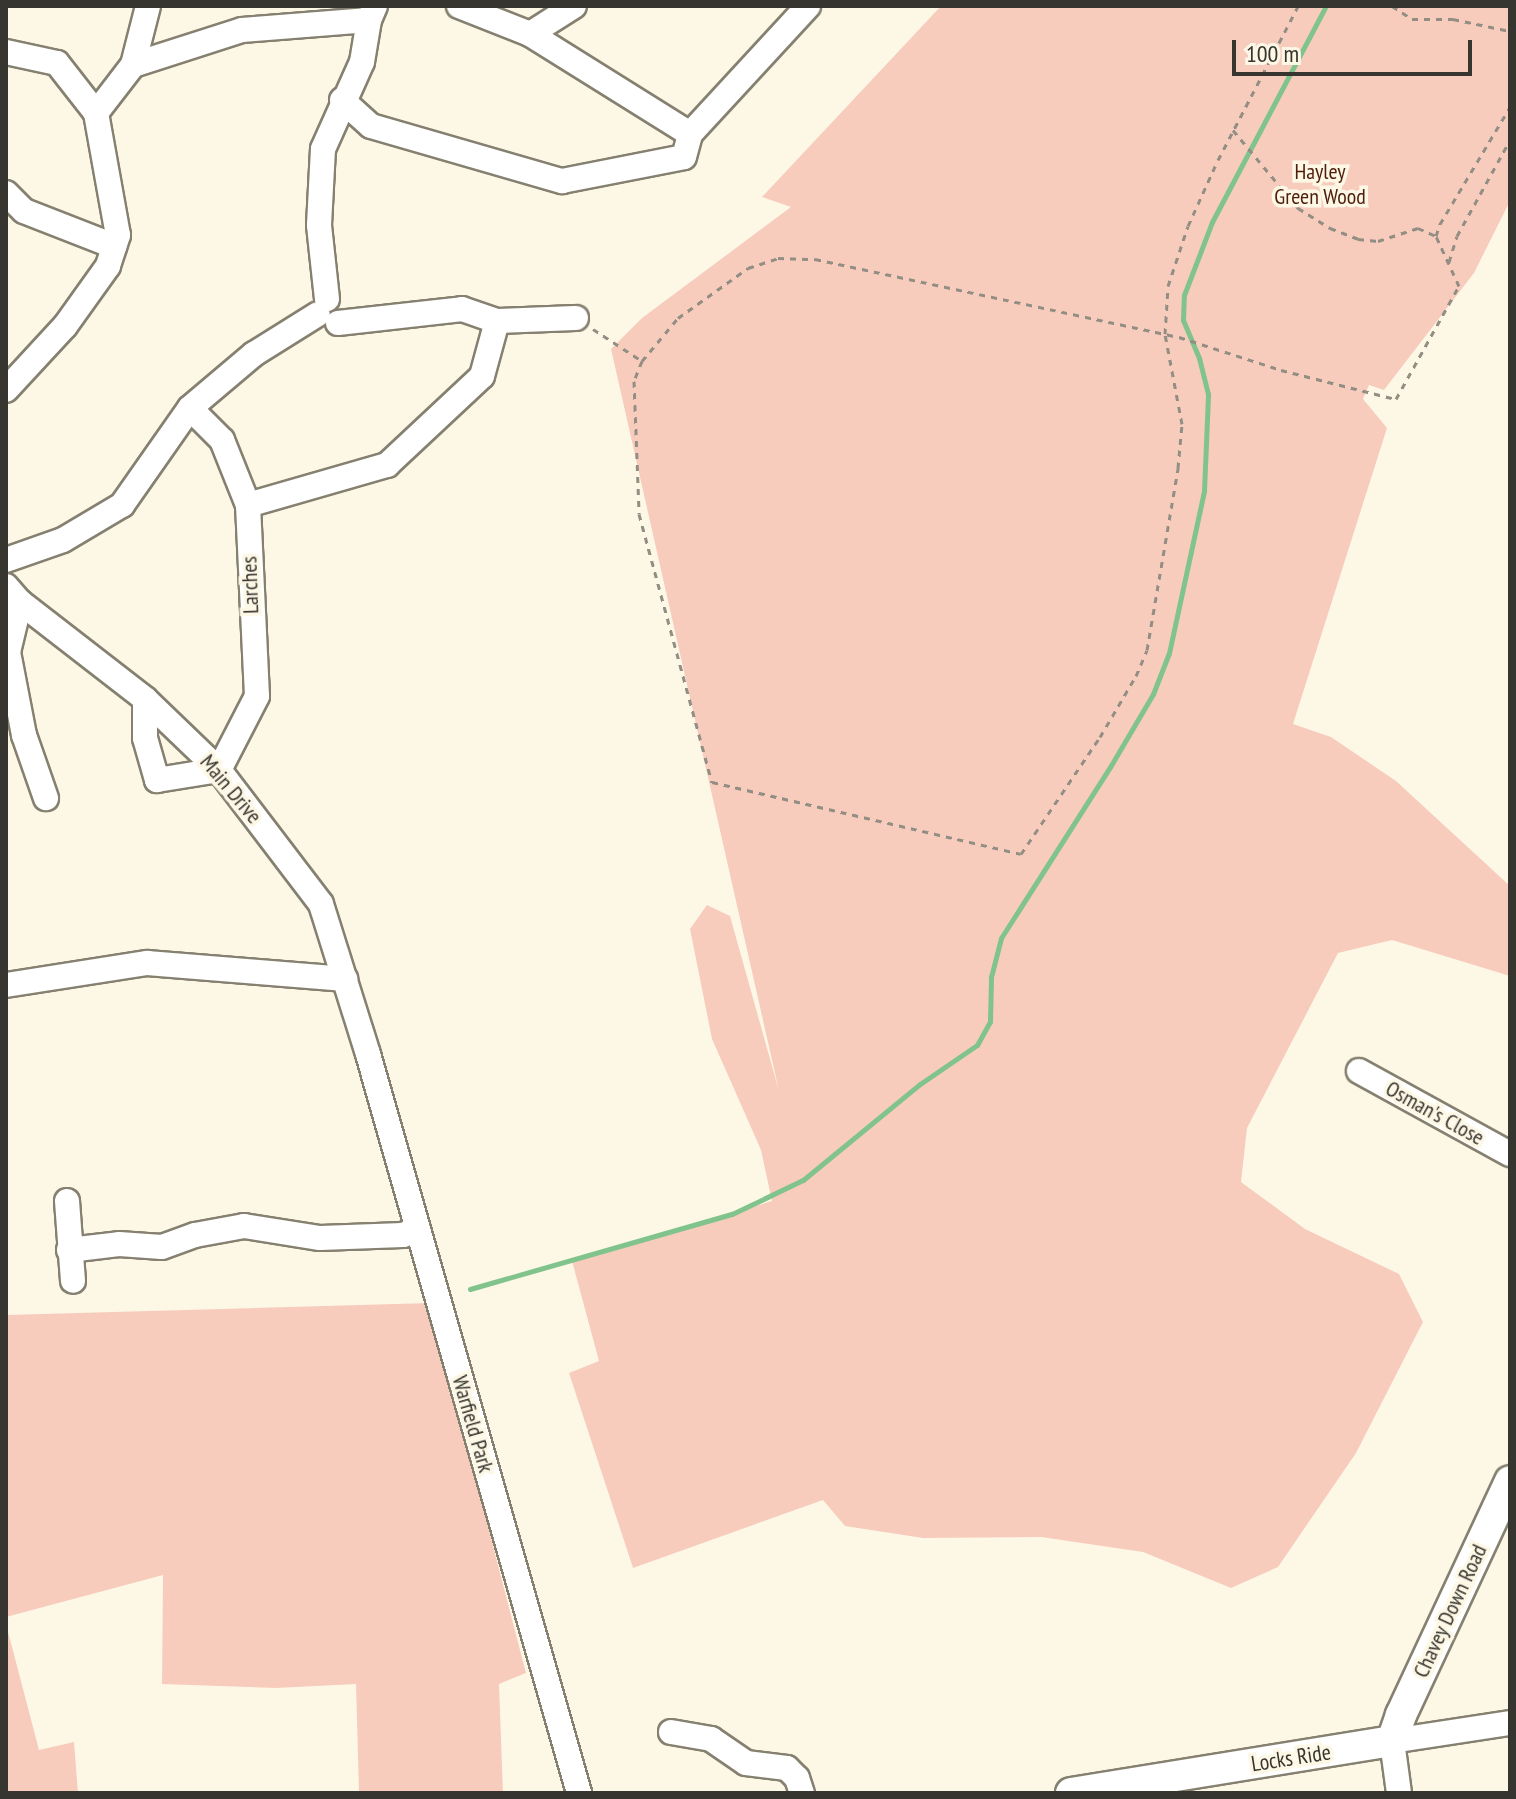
<!DOCTYPE html>
<style>
body{margin:0}
#map{position:relative;width:1516px;height:1799px;overflow:hidden;background:#fdf8e6;font-family:"PT Sans Narrow",sans-serif}
div>[style]{position:absolute}
.green>*{inset:0;background:#f8ccbd}
.stream>*{height:5px;margin:-2.5px;padding:0 2.5px;transform-origin:2.5px;border-radius:2.5px;background:#81c38c}
.path>*{height:3px;margin-top:-1.5px;transform-origin:0;background:repeating-linear-gradient(90deg,#928e83 0 6px,transparent 0 12px)}
.roads{filter:drop-shadow(2px 0 #858070) drop-shadow(-2px 0 #858070) drop-shadow(0 2px #858070) drop-shadow(0 -2px #858070)}
.minor>*{height:24px;margin:-12px;padding:0 12px;transform-origin:12px;border-radius:12px;background:#fff}
.major>*{height:30px;margin:-15px;padding:0 15px;transform-origin:15px;border-radius:15px;background:#fff}
span{translate:-50% -50%;white-space:nowrap;text-align:center;line-height:1.15;-webkit-text-stroke:7px #fdf8e6;paint-order:stroke}
.park-label{font-size:22px;color:#4f1d0b}
.street-label{font-size:22px;color:#37352f}
.frame{position:absolute;inset:0;border:8px solid #37352f;pointer-events:none}
.scale{position:absolute;left:1232px;top:40px;width:240px;height:36px;box-sizing:border-box;border:4px solid #37352f;border-top:0;padding-left:10px;font-size:24px;line-height:28px;white-space:nowrap;color:#37352f;-webkit-text-stroke:6px #fdf8e6;paint-order:stroke}
</style>
<div id="map">
<div class="green">
<i style="clip-path:polygon(941px 6px,1510px 6px,1510px 201px,1474px 273px,1384px 390px,1369px 385px,1363px 399px,1387px 428px,1293px 724px,1331px 737px,1396px 781px,1510px 886px,1510px 976px,1392px 940px,1338px 953px,1247px 1128px,1241px 1182px,1305px 1229px,1399px 1274px,1423px 1322px,1356px 1453px,1278px 1567px,1231px 1588px,1143px 1552px,1041px 1537px,923px 1538px,845px 1526px,823px 1500px,633px 1568px,569px 1373px,599px 1361px,572px 1261px,772px 1201px,761px 1150px,712px 1039px,690px 929px,707px 905px,730px 916px,779px 1091px,611px 349px,642px 318px,791px 207px,762px 197px)"></i>
<i style="clip-path:polygon(430px 1303px,526px 1673px,499px 1684px,503px 1793px,359px 1793px,356px 1684px,276px 1688px,162px 1684px,163px 1575px,6px 1617px,6px 1315px)"></i>
<i style="clip-path:polygon(6px 1624px,39px 1750px,74px 1742px,78px 1793px,6px 1793px)"></i>
</div>
<div class="stream">
<i style="left:470px;top:1289px;width:273px;rotate:-16deg"></i>
<i style="left:732px;top:1214px;width:79px;rotate:-25.6deg"></i>
<i style="left:803px;top:1180px;width:151px;rotate:-39.4deg"></i>
<i style="left:920px;top:1084px;width:69px;rotate:-34.4deg"></i>
<i style="left:977px;top:1045px;width:26px;rotate:-61deg"></i>
<i style="left:990px;top:1022px;width:45px;rotate:-88.7deg"></i>
<i style="left:991px;top:977px;width:40px;rotate:-75.6deg"></i>
<i style="left:1001px;top:938px;width:203px;rotate:-57.5deg"></i>
<i style="left:1110px;top:767px;width:85px;rotate:-59.5deg"></i>
<i style="left:1153px;top:694px;width:44px;rotate:-68.7deg"></i>
<i style="left:1169px;top:653px;width:166px;rotate:-77.8deg"></i>
<i style="left:1204px;top:491px;width:97px;rotate:-87.6deg"></i>
<i style="left:1208px;top:394px;width:37px;rotate:-104deg"></i>
<i style="left:1199px;top:358px;width:41px;rotate:-112.8deg"></i>
<i style="left:1183px;top:320px;width:25px;rotate:-88deg"></i>
<i style="left:1184px;top:295px;width:78px;rotate:-69deg"></i>
<i style="left:1212px;top:222px;width:244px;rotate:-62.2deg"></i>
</div>
<div class="path">
<i style="left:1392px;top:6px;width:24px;rotate:33deg"></i>
<i style="left:1412px;top:19px;width:41px"></i>
<i style="left:1453px;top:19px;width:58px;rotate:11.9deg"></i>
<i style="left:1233px;top:130px;width:102px;rotate:50.2deg"></i>
<i style="left:1298px;top:208px;width:38px;rotate:32deg"></i>
<i style="left:1330px;top:228px;width:30px;rotate:21deg"></i>
<i style="left:1358px;top:239px;width:20px;rotate:6deg"></i>
<i style="left:1378px;top:241px;width:42px;rotate:-18deg"></i>
<i style="left:1418px;top:228px;width:20px;rotate:24deg"></i>
<i style="left:1449px;top:262px;width:27px;rotate:-73deg"></i>
<i style="left:1457px;top:236px;width:110px;rotate:-61.1deg"></i>
<i style="left:593px;top:329px;width:59px;rotate:33.1deg"></i>
<i style="left:642px;top:361px;width:56px;rotate:-50.1deg"></i>
<i style="left:678px;top:318px;width:86px;rotate:-35.5deg"></i>
<i style="left:748px;top:268px;width:32px;rotate:-18deg"></i>
<i style="left:778px;top:258px;width:37px;rotate:2deg"></i>
<i style="left:815px;top:259px;width:372px;rotate:12.1deg"></i>
<i style="left:1179px;top:337px;width:107px;rotate:17.9deg"></i>
<i style="left:1281px;top:370px;width:119px;rotate:14.2deg"></i>
<i style="left:1396px;top:399px;width:129px;rotate:-60.9deg"></i>
<i style="left:1459px;top:286px;width:55px;rotate:-114.7deg"></i>
<i style="left:1436px;top:236px;width:13px;rotate:-72deg"></i>
<i style="left:1440px;top:224px;width:136px;rotate:-59.1deg"></i>
<i style="left:642px;top:361px;width:22px;rotate:112deg"></i>
<i style="left:634px;top:381px;width:133px;rotate:87.8deg"></i>
<i style="left:639px;top:514px;width:278px;rotate:74.8deg"></i>
<i style="left:712px;top:782px;width:317px;rotate:13.1deg"></i>
<i style="left:1021px;top:854px;width:141px;rotate:-56deg"></i>
<i style="left:1100px;top:737px;width:71px;rotate:-59.5deg"></i>
<i style="left:1136px;top:676px;width:28px;rotate:-67deg"></i>
<i style="left:1147px;top:650px;width:185px;rotate:-80.3deg"></i>
<i style="left:1178px;top:468px;width:44px;rotate:-84.8deg"></i>
<i style="left:1182px;top:424px;width:92px;rotate:-100.7deg"></i>
<i style="left:1165px;top:334px;width:48px;rotate:-86.4deg"></i>
<i style="left:1168px;top:286px;width:63px;rotate:-71.6deg"></i>
<i style="left:1188px;top:226px;width:72px;rotate:-65.6deg"></i>
<i style="left:1218px;top:160px;width:174px;rotate:-62.5deg"></i>
</div>
<div class="roads">
<div class="minor">
<i style="left:459px;top:6px;width:76px;rotate:21.5deg"></i>
<i style="left:530px;top:34px;width:189px;rotate:32deg"></i>
<i style="left:530px;top:34px;width:52px;rotate:-32.5deg"></i>
<i style="left:6px;top:52px;width:52px;rotate:12.2deg"></i>
<i style="left:57px;top:63px;width:63px;rotate:52deg"></i>
<i style="left:96px;top:113px;width:124px;rotate:79.8deg"></i>
<i style="left:118px;top:235px;width:33px;rotate:108deg"></i>
<i style="left:108px;top:266px;width:74px;rotate:125.6deg"></i>
<i style="left:65px;top:326px;width:87px;rotate:132.7deg"></i>
<i style="left:133px;top:65px;width:61px;rotate:-75.7deg"></i>
<i style="left:342px;top:100px;width:39px;rotate:42deg"></i>
<i style="left:371px;top:126px;width:199px;rotate:16.1deg"></i>
<i style="left:562px;top:181px;width:124px;rotate:-11.1deg"></i>
<i style="left:684px;top:157px;width:24px;rotate:-75deg"></i>
<i style="left:690px;top:134px;width:174px;rotate:-47.3deg"></i>
<i style="left:96px;top:113px;width:61px;rotate:-52.4deg"></i>
<i style="left:133px;top:65px;width:114px;rotate:-17.8deg"></i>
<i style="left:242px;top:30px;width:127px;rotate:-4.5deg"></i>
<i style="left:6px;top:193px;width:25px;rotate:45deg"></i>
<i style="left:24px;top:211px;width:97px;rotate:21.3deg"></i>
<i style="left:327px;top:299px;width:74px;rotate:-96.2deg"></i>
<i style="left:319px;top:225px;width:76px;rotate:-87deg"></i>
<i style="left:323px;top:149px;width:95px;rotate:-65.9deg"></i>
<i style="left:362px;top:62px;width:43px;rotate:-80.5deg"></i>
<i style="left:369px;top:20px;width:15px;rotate:-67deg"></i>
<i style="left:338px;top:323px;width:125px;rotate:-6.4deg"></i>
<i style="left:462px;top:309px;width:37px;rotate:19deg"></i>
<i style="left:248px;top:505px;width:145px;rotate:-16.1deg"></i>
<i style="left:387px;top:465px;width:130px;rotate:-43.1deg"></i>
<i style="left:482px;top:376px;width:57px;rotate:-74.7deg"></i>
<i style="left:497px;top:321px;width:79px;rotate:-2.2deg"></i>
<i style="left:6px;top:560px;width:60px;rotate:-19.3deg"></i>
<i style="left:63px;top:540px;width:69px;rotate:-30.7deg"></i>
<i style="left:122px;top:505px;width:118px;rotate:-55deg"></i>
<i style="left:190px;top:408px;width:84px;rotate:-40.2deg"></i>
<i style="left:254px;top:354px;width:75px;rotate:-32deg"></i>
<i style="left:6px;top:586px;width:21px;rotate:49deg"></i>
<i style="left:20px;top:602px;width:158px;rotate:37.8deg"></i>
<i style="left:145px;top:699px;width:103px;rotate:43.8deg"></i>
<i style="left:219px;top:770px;width:168px;rotate:52.7deg"></i>
<i style="left:321px;top:904px;width:157px;rotate:72.6deg"></i>
<i style="left:368px;top:1054px;width:769px;rotate:74.06deg"></i>
<i style="left:20px;top:602px;width:51px;rotate:103.5deg"></i>
<i style="left:8px;top:652px;width:85px;rotate:79.1deg"></i>
<i style="left:24px;top:735px;width:67px;rotate:70.8deg"></i>
<i style="left:145px;top:699px;width:39px;rotate:90deg"></i>
<i style="left:145px;top:738px;width:44px;rotate:74.1deg"></i>
<i style="left:157px;top:780px;width:63px;rotate:-9.2deg"></i>
<i style="left:219px;top:770px;width:83px;rotate:-62.8deg"></i>
<i style="left:257px;top:696px;width:191px;rotate:-92.7deg"></i>
<i style="left:248px;top:505px;width:70px;rotate:-111.8deg"></i>
<i style="left:222px;top:440px;width:45px;rotate:-135deg"></i>
<i style="left:6px;top:985px;width:143px;rotate:-8.9deg"></i>
<i style="left:147px;top:963px;width:199px;rotate:4.6deg"></i>
<i style="left:1359px;top:1071px;width:172px;rotate:28.8deg"></i>
<i style="left:67px;top:1201px;width:80px;rotate:85.7deg"></i>
<i style="left:69px;top:1250px;width:50px;rotate:-6.8deg"></i>
<i style="left:119px;top:1244px;width:43px;rotate:4deg"></i>
<i style="left:162px;top:1247px;width:35px;rotate:-20deg"></i>
<i style="left:195px;top:1235px;width:50px;rotate:-10.4deg"></i>
<i style="left:244px;top:1226px;width:77px;rotate:9deg"></i>
<i style="left:320px;top:1238px;width:83px;rotate:-2.1deg"></i>
<i style="left:403px;top:1235px;width:16px;rotate:-22deg"></i>
<i style="left:671px;top:1732px;width:41px;rotate:9.9deg"></i>
<i style="left:711px;top:1739px;width:42px;rotate:34.4deg"></i>
<i style="left:746px;top:1763px;width:41px;rotate:7deg"></i>
<i style="left:787px;top:1768px;width:14px;rotate:45deg"></i>
<i style="left:797px;top:1778px;width:16px;rotate:72deg"></i>
<i style="left:1399px;top:1793px;width:52px;rotate:-97.7deg"></i>
<i style="left:1392px;top:1741px;width:119px;rotate:-8.7deg"></i>
</div>
<div class="major">
<i style="left:1071px;top:1793px;width:325px;rotate:-9.2deg"></i>
<i style="left:1392px;top:1741px;width:28px;rotate:-71deg"></i>
<i style="left:1401px;top:1715px;width:258px;rotate:-65deg"></i>
</div>
</div>
<div class="park-label">
<span style="left:1320px;top:184px">Hayley<br>Green Wood</span>
</div>
<div class="street-label">
<span style="left:250px;top:585px;rotate:-92deg">Larches</span>
<span style="left:231px;top:789px;rotate:50deg">Main Drive</span>
<span style="left:1435px;top:1113px;rotate:29deg">Osman's Close</span>
<span style="left:473px;top:1424px;rotate:74deg">Warfield Park</span>
<span style="left:1450px;top:1611px;rotate:-65deg">Chavey Down Road</span>
<span style="left:1291px;top:1758px;rotate:-9deg">Locks Ride</span>
</div>
<div class="frame"></div>
<div class="scale">100 m</div>
</div>
